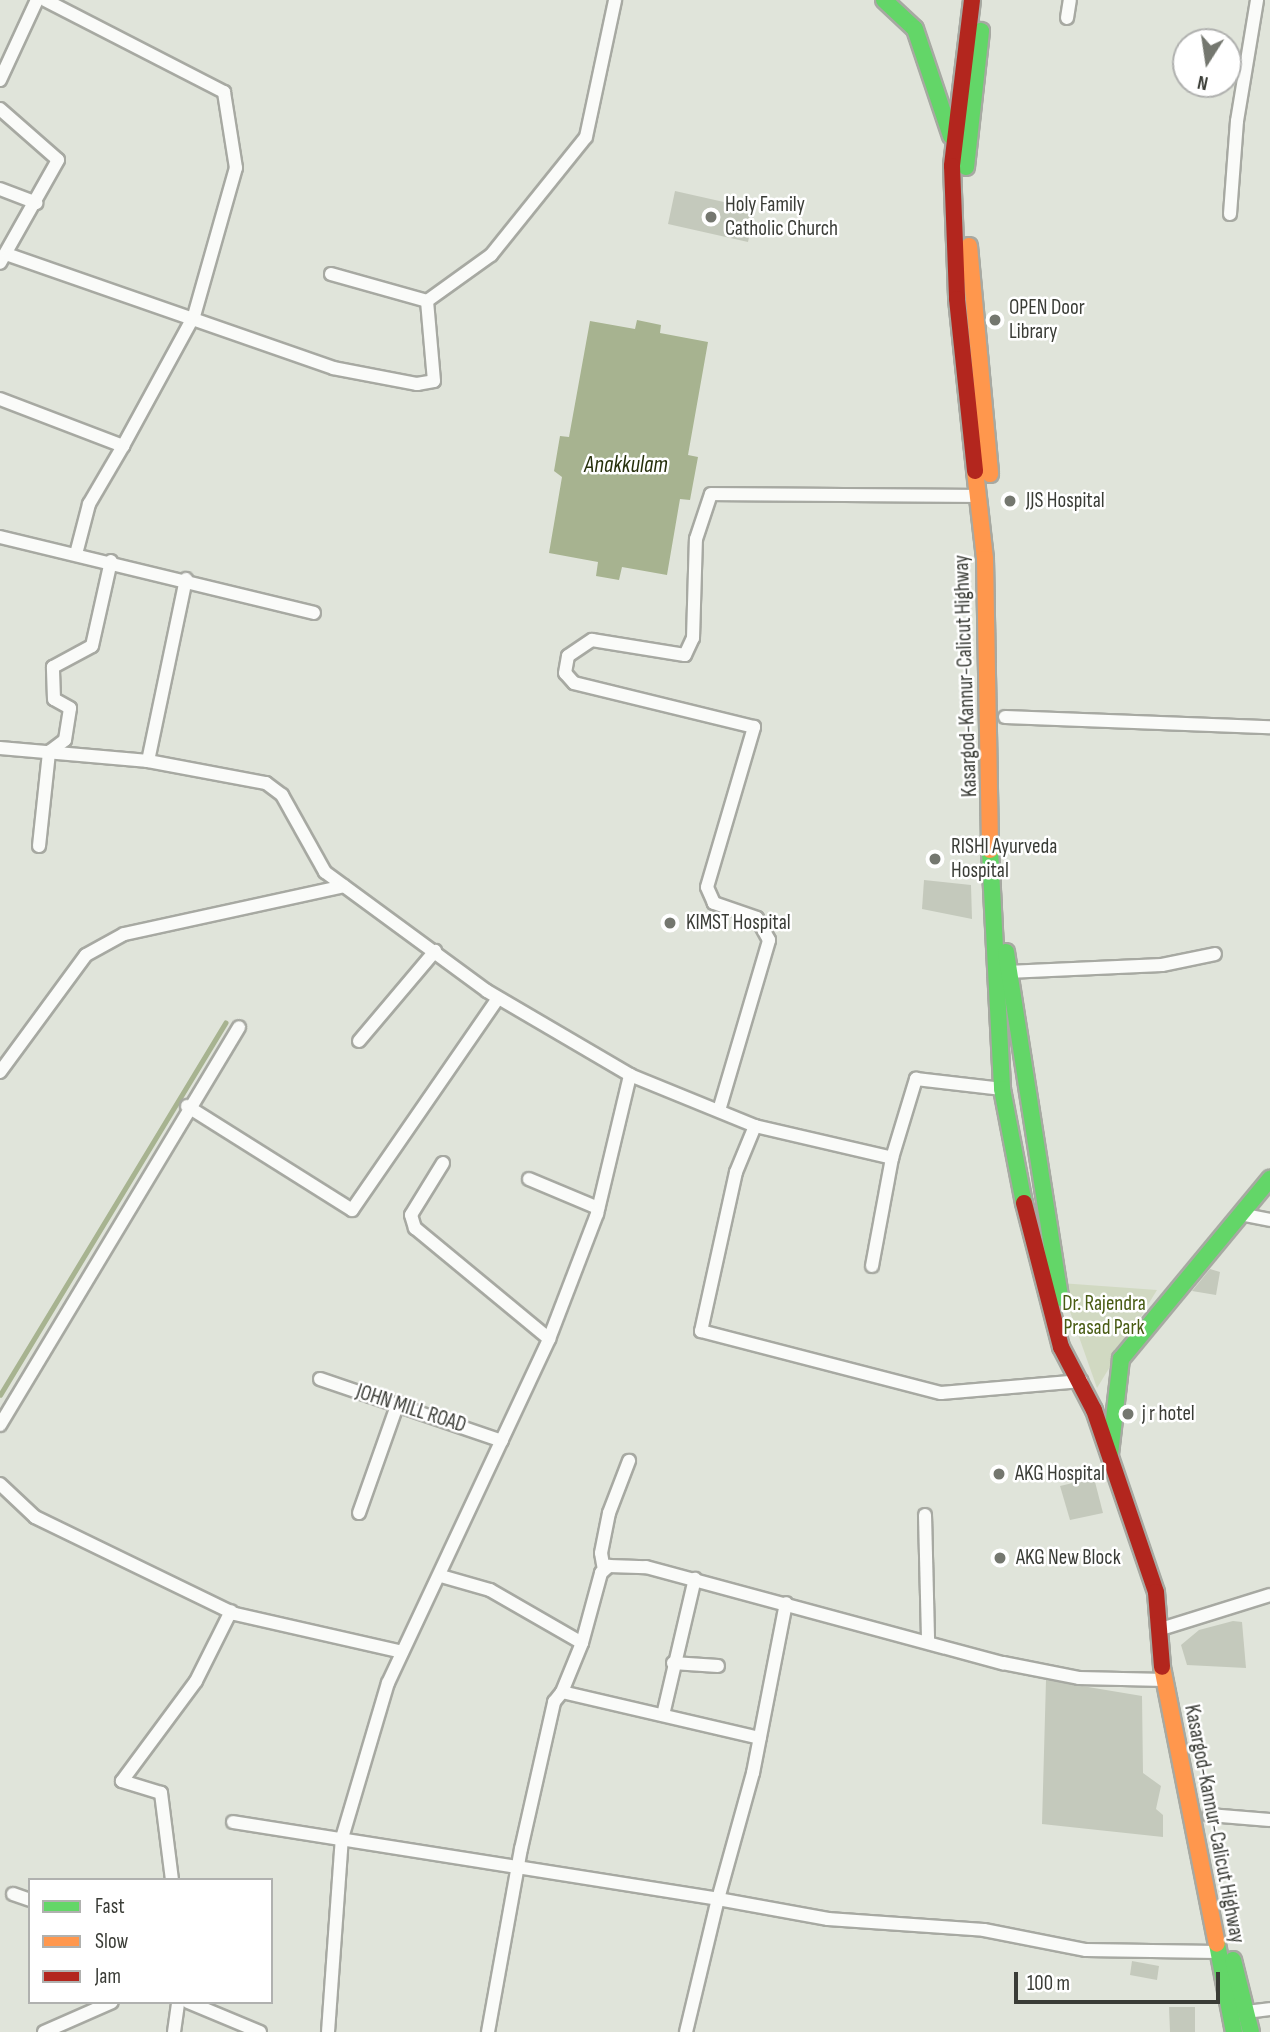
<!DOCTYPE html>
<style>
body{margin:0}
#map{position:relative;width:1270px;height:2032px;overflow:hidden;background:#e0e4da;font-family:"Sofia Sans Condensed",sans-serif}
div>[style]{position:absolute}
.green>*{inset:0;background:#d1d9c2}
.water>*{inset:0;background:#a7b390}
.stream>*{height:4.5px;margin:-2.25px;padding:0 2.25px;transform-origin:2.25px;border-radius:2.25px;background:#a7b390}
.building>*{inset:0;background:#c4c9bc}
.roads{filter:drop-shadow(2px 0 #a7a9a2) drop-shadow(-2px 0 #a7a9a2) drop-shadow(0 2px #a7a9a2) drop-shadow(0 -2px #a7a9a2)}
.street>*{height:12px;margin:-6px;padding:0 6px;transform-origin:6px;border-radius:6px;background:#fafbf9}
.fast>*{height:16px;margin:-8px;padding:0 8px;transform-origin:8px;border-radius:8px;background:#63d668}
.slow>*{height:16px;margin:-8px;padding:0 8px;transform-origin:8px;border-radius:8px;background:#ff974d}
.jam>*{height:16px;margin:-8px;padding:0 8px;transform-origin:8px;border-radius:8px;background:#b3261e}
.dots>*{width:19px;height:19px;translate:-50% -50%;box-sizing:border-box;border:4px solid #fff;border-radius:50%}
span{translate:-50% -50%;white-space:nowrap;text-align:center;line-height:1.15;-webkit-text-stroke:5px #fff;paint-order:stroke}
.poi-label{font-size:21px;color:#3a3c36}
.left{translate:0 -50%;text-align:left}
.street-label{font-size:21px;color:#3a3c36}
.park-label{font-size:21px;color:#495c14}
.water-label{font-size:23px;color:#26300b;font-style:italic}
.legend{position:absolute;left:28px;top:1878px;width:245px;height:126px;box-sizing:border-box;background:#fff;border:2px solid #b0b1af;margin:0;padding:9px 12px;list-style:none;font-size:21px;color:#3a3c36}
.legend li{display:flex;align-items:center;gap:14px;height:35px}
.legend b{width:35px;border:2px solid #b0b1af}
.north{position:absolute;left:1172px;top:28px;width:70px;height:70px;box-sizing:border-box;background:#fff;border:2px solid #b0b1af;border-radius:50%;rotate:192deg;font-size:19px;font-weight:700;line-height:28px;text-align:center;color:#3a3c36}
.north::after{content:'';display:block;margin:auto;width:24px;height:32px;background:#74776f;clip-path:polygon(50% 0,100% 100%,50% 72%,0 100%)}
.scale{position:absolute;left:1014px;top:1972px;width:206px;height:32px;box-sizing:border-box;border:4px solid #3a3c36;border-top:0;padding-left:9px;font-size:21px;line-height:24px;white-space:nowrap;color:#3a3c36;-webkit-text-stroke:5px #fff;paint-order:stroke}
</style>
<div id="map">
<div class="green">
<i style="clip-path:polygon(1060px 1283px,1157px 1290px,1097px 1388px)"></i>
</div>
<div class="water">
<i style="clip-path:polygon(637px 320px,661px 325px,660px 333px,708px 342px,688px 455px,698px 457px,690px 500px,680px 499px,667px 575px,622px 567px,619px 580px,596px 576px,598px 562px,549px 553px,562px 477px,554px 471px,560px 436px,569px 437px,590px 321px,635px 329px)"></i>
</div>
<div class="stream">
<i style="left:0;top:1395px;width:435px;rotate:-58.8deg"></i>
</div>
<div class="building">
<i style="clip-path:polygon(675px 191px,755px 209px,748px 242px,668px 224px)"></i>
<i style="clip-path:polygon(924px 880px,971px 885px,972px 919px,922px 909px)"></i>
<i style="clip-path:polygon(1210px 1269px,1220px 1272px,1216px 1295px,1192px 1291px)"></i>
<i style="clip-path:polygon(1094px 1478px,1103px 1513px,1070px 1520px,1060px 1486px)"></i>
<i style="clip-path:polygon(1233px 1621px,1242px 1622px,1246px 1668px,1187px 1665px,1181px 1645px,1199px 1630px)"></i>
<i style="clip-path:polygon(1046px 1680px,1142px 1696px,1143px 1773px,1161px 1786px,1156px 1809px,1163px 1815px,1163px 1837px,1042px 1824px)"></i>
<i style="clip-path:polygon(1132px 1961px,1159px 1966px,1157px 1980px,1130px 1975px)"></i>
<i style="clip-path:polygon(1169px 2007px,1195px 2007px,1195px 2032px,1170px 2032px)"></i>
</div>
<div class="roads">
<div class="street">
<i style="left:1067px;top:18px;width:18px;rotate:-81deg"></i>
<i style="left:0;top:80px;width:88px;rotate:-65.2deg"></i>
<i style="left:0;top:109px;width:77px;rotate:41.3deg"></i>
<i style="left:58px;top:160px;width:118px;rotate:119.4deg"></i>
<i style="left:0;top:189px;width:39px;rotate:21deg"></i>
<i style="left:1230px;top:214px;width:93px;rotate:-85.7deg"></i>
<i style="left:1237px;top:121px;width:123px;rotate:-80.6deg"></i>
<i style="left:9px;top:255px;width:343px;rotate:19.2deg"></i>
<i style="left:333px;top:368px;width:86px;rotate:10.8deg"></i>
<i style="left:417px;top:384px;width:17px;rotate:-10deg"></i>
<i style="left:434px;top:381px;width:80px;rotate:-95deg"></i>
<i style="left:331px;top:274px;width:100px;rotate:15.7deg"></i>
<i style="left:427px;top:301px;width:79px;rotate:-35.7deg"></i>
<i style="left:491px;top:255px;width:151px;rotate:-51.2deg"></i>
<i style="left:586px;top:137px;width:140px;rotate:-78deg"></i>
<i style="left:0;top:399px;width:132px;rotate:20.9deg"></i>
<i style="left:123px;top:446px;width:148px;rotate:-61.4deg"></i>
<i style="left:194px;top:316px;width:154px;rotate:-74.2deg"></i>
<i style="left:236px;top:168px;width:77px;rotate:-99deg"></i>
<i style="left:224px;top:92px;width:201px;rotate:-152.8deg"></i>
<i style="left:0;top:537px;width:323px;rotate:13.6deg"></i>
<i style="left:76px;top:554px;width:52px;rotate:-75.4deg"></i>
<i style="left:89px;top:504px;width:67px;rotate:-59.6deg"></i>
<i style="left:1005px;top:717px;width:265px;rotate:2.2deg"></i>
<i style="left:0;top:748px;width:149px;rotate:5deg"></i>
<i style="left:148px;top:761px;width:120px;rotate:10.6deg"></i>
<i style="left:266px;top:783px;width:20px;rotate:37deg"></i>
<i style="left:282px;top:795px;width:88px;rotate:60.8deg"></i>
<i style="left:325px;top:872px;width:201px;rotate:36.3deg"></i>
<i style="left:487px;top:991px;width:166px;rotate:30.4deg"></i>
<i style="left:630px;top:1075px;width:135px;rotate:22.2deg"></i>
<i style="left:755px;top:1126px;width:141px;rotate:13.1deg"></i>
<i style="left:892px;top:1158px;width:83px;rotate:-73.1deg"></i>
<i style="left:916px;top:1079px;width:87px;rotate:6.6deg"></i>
<i style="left:148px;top:761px;width:186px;rotate:-78.2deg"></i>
<i style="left:39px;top:846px;width:95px;rotate:-83.9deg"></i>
<i style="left:49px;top:752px;width:20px;rotate:-37deg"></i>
<i style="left:65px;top:740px;width:32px;rotate:-81deg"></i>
<i style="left:70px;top:708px;width:18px;rotate:-151deg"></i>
<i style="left:54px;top:699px;width:32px;rotate:-92deg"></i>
<i style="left:53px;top:667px;width:44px;rotate:-28.3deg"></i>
<i style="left:92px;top:646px;width:87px;rotate:-77.4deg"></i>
<i style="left:1007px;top:972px;width:155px;rotate:-2.6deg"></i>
<i style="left:1162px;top:965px;width:54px;rotate:-11.7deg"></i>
<i style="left:359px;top:1041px;width:118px;rotate:-49.8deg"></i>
<i style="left:0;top:1072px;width:145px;rotate:-53.7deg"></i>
<i style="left:86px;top:955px;width:43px;rotate:-28.9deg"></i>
<i style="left:124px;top:934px;width:225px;rotate:-12.3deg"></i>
<i style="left:187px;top:1106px;width:195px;rotate:32.2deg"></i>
<i style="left:352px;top:1210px;width:257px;rotate:-55.4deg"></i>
<i style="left:720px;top:1107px;width:174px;rotate:-73.6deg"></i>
<i style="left:769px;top:940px;width:25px;rotate:-119deg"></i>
<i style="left:757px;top:918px;width:46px;rotate:-160.8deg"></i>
<i style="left:714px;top:903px;width:17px;rotate:-114deg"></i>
<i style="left:707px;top:887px;width:167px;rotate:-73.6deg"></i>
<i style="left:754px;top:727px;width:185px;rotate:-166.3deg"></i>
<i style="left:574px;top:683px;width:13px;rotate:-132deg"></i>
<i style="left:565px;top:673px;width:17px;rotate:-80deg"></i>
<i style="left:568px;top:656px;width:29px;rotate:-34deg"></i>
<i style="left:592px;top:640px;width:94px;rotate:9.2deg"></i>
<i style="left:685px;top:655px;width:19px;rotate:-65deg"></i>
<i style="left:693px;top:638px;width:99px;rotate:-88.3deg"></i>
<i style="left:696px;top:539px;width:47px;rotate:-71.6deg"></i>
<i style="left:711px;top:494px;width:266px;rotate:0.4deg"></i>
<i style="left:755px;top:1126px;width:50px;rotate:112.4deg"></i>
<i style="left:736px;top:1172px;width:163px;rotate:102.4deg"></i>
<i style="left:701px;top:1331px;width:248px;rotate:14.5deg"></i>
<i style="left:941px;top:1393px;width:141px;rotate:-4.9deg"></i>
<i style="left:443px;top:1163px;width:61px;rotate:121.6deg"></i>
<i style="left:411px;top:1215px;width:14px;rotate:73deg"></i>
<i style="left:415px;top:1228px;width:174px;rotate:39.6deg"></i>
<i style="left:529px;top:1179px;width:75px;rotate:22.8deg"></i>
<i style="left:1240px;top:1214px;width:31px;rotate:11deg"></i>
<i style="left:872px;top:1266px;width:110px;rotate:-79.5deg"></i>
<i style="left:320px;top:1379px;width:192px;rotate:18.8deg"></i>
<i style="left:0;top:1425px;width:464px;rotate:-59deg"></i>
<i style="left:0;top:1484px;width:48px;rotate:43.3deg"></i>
<i style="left:35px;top:1517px;width:222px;rotate:25.9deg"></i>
<i style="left:235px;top:1614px;width:171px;rotate:12.8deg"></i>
<i style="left:359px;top:1513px;width:117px;rotate:-70.5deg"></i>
<i style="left:925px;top:1515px;width:125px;rotate:88.6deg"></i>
<i style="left:604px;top:1570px;width:17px;rotate:-100deg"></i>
<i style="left:601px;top:1553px;width:41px;rotate:-78.7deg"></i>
<i style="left:609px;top:1513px;width:56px;rotate:-69deg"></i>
<i style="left:441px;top:1576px;width:51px;rotate:15.9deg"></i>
<i style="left:490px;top:1590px;width:106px;rotate:29.9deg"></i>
<i style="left:582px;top:1643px;width:73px;rotate:-74.8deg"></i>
<i style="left:601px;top:1573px;width:11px;rotate:-41deg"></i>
<i style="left:609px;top:1566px;width:37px;rotate:2deg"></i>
<i style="left:646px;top:1567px;width:370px;rotate:15.1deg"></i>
<i style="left:1003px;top:1663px;width:77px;rotate:11.2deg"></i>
<i style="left:1079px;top:1678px;width:86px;rotate:1.3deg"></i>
<i style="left:1161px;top:1629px;width:114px;rotate:-17.3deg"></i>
<i style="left:582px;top:1643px;width:53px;rotate:112.2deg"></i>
<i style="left:562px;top:1692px;width:203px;rotate:13.1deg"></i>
<i style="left:673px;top:1663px;width:45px;rotate:3.8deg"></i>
<i style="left:663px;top:1715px;width:140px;rotate:-76.8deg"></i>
<i style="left:1209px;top:1815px;width:61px;rotate:4.7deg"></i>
<i style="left:233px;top:1822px;width:491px;rotate:9deg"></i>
<i style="left:718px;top:1899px;width:131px;rotate:-74.5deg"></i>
<i style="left:753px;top:1773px;width:173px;rotate:-79deg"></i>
<i style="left:172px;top:1880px;width:88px;rotate:-97.2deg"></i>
<i style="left:161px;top:1793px;width:41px;rotate:-162.9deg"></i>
<i style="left:122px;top:1781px;width:124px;rotate:-53.5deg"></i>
<i style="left:196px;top:1681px;width:78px;rotate:-63.4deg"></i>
<i style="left:13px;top:1894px;width:18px;rotate:19deg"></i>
<i style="left:188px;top:2002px;width:78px;rotate:22.6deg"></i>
<i style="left:1246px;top:2012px;width:24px;rotate:-7deg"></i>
<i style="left:44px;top:2032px;width:74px;rotate:-23.8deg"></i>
<i style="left:174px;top:2032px;width:30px;rotate:-82deg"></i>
<i style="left:328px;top:2032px;width:195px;rotate:-85.9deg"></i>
<i style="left:342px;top:1838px;width:162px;rotate:-73.5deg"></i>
<i style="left:388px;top:1683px;width:380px;rotate:-64.9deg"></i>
<i style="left:549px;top:1339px;width:134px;rotate:-69deg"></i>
<i style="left:597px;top:1214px;width:143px;rotate:-76.6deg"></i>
<i style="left:488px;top:2032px;width:186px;rotate:-79.8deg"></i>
<i style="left:521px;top:1849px;width:151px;rotate:-77.3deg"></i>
<i style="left:554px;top:1702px;width:13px;rotate:-51deg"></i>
<i style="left:686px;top:2032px;width:137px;rotate:-76.5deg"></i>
<i style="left:718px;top:1899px;width:112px;rotate:10.3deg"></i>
<i style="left:828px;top:1919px;width:156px;rotate:4deg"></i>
<i style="left:984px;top:1930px;width:104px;rotate:11.1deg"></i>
<i style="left:1086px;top:1950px;width:131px;rotate:0.9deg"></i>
</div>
<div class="fast">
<i style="left:884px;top:0;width:42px;rotate:43.1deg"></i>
<i style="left:915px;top:29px;width:113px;rotate:71.4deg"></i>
<i style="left:966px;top:167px;width:137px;rotate:-83.7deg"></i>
<i style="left:990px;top:850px;width:239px;rotate:87.1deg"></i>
<i style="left:1002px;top:1089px;width:116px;rotate:79.1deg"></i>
<i style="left:1006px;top:952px;width:350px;rotate:81.1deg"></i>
<i style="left:1110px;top:1454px;width:96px;rotate:-83.4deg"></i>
<i style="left:1121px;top:1359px;width:234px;rotate:-50.4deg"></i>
<i style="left:1217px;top:1944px;width:90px;rotate:79.1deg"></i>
<i style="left:1233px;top:1960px;width:74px;rotate:76deg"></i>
</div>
<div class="slow">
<i style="left:969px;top:246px;width:229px;rotate:84.7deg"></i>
<i style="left:975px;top:471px;width:89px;rotate:83.5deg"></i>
<i style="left:985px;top:559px;width:291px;rotate:89deg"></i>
<i style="left:1162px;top:1667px;width:282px;rotate:78.8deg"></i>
</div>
<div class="jam">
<i style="left:972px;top:0;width:167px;rotate:96.9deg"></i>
<i style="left:952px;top:166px;width:133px;rotate:87.8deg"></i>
<i style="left:957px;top:299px;width:173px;rotate:84deg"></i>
<i style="left:1024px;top:1203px;width:149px;rotate:75.6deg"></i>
<i style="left:1061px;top:1347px;width:71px;rotate:62.4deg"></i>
<i style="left:1094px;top:1410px;width:192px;rotate:71.2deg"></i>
<i style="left:1156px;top:1592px;width:75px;rotate:85.4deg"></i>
</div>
</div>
<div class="dots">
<i style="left:711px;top:217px;background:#74776f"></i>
<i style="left:995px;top:320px;background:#74776f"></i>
<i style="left:1010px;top:501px;background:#74776f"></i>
<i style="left:935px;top:859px;background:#74776f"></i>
<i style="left:670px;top:923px;background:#74776f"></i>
<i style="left:1128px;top:1414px;background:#74776f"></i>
<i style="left:999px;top:1474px;background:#74776f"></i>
<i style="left:1000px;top:1558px;background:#74776f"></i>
</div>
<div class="poi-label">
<span class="left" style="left:725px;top:217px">Holy Family<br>Catholic Church</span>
<span class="left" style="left:1009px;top:320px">OPEN Door<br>Library</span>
<span class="left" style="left:1026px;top:501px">JJS Hospital</span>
<span class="left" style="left:951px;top:859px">RISHI Ayurveda<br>Hospital</span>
<span class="left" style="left:686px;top:923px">KIMST Hospital</span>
<span class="left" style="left:1142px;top:1414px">j r hotel</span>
<span class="left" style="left:1015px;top:1474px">AKG Hospital</span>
<span class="left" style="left:1016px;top:1558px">AKG New Block</span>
</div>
<div class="street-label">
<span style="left:966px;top:676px;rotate:-92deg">Kasargod-Kannur-Calicut Highway</span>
<span style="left:411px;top:1409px;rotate:18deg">JOHN MILL ROAD</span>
<span style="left:1214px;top:1824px;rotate:79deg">Kasargod-Kannur-Calicut Highway</span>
</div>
<div class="park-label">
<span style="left:1104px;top:1316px">Dr. Rajendra<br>Prasad Park</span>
</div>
<div class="water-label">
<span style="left:626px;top:465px">Anakkulam</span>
</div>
<ul class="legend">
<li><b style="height:9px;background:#63d668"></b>Fast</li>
<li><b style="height:9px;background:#ff974d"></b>Slow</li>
<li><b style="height:9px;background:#b3261e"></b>Jam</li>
</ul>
<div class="north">N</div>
<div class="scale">100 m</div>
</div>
